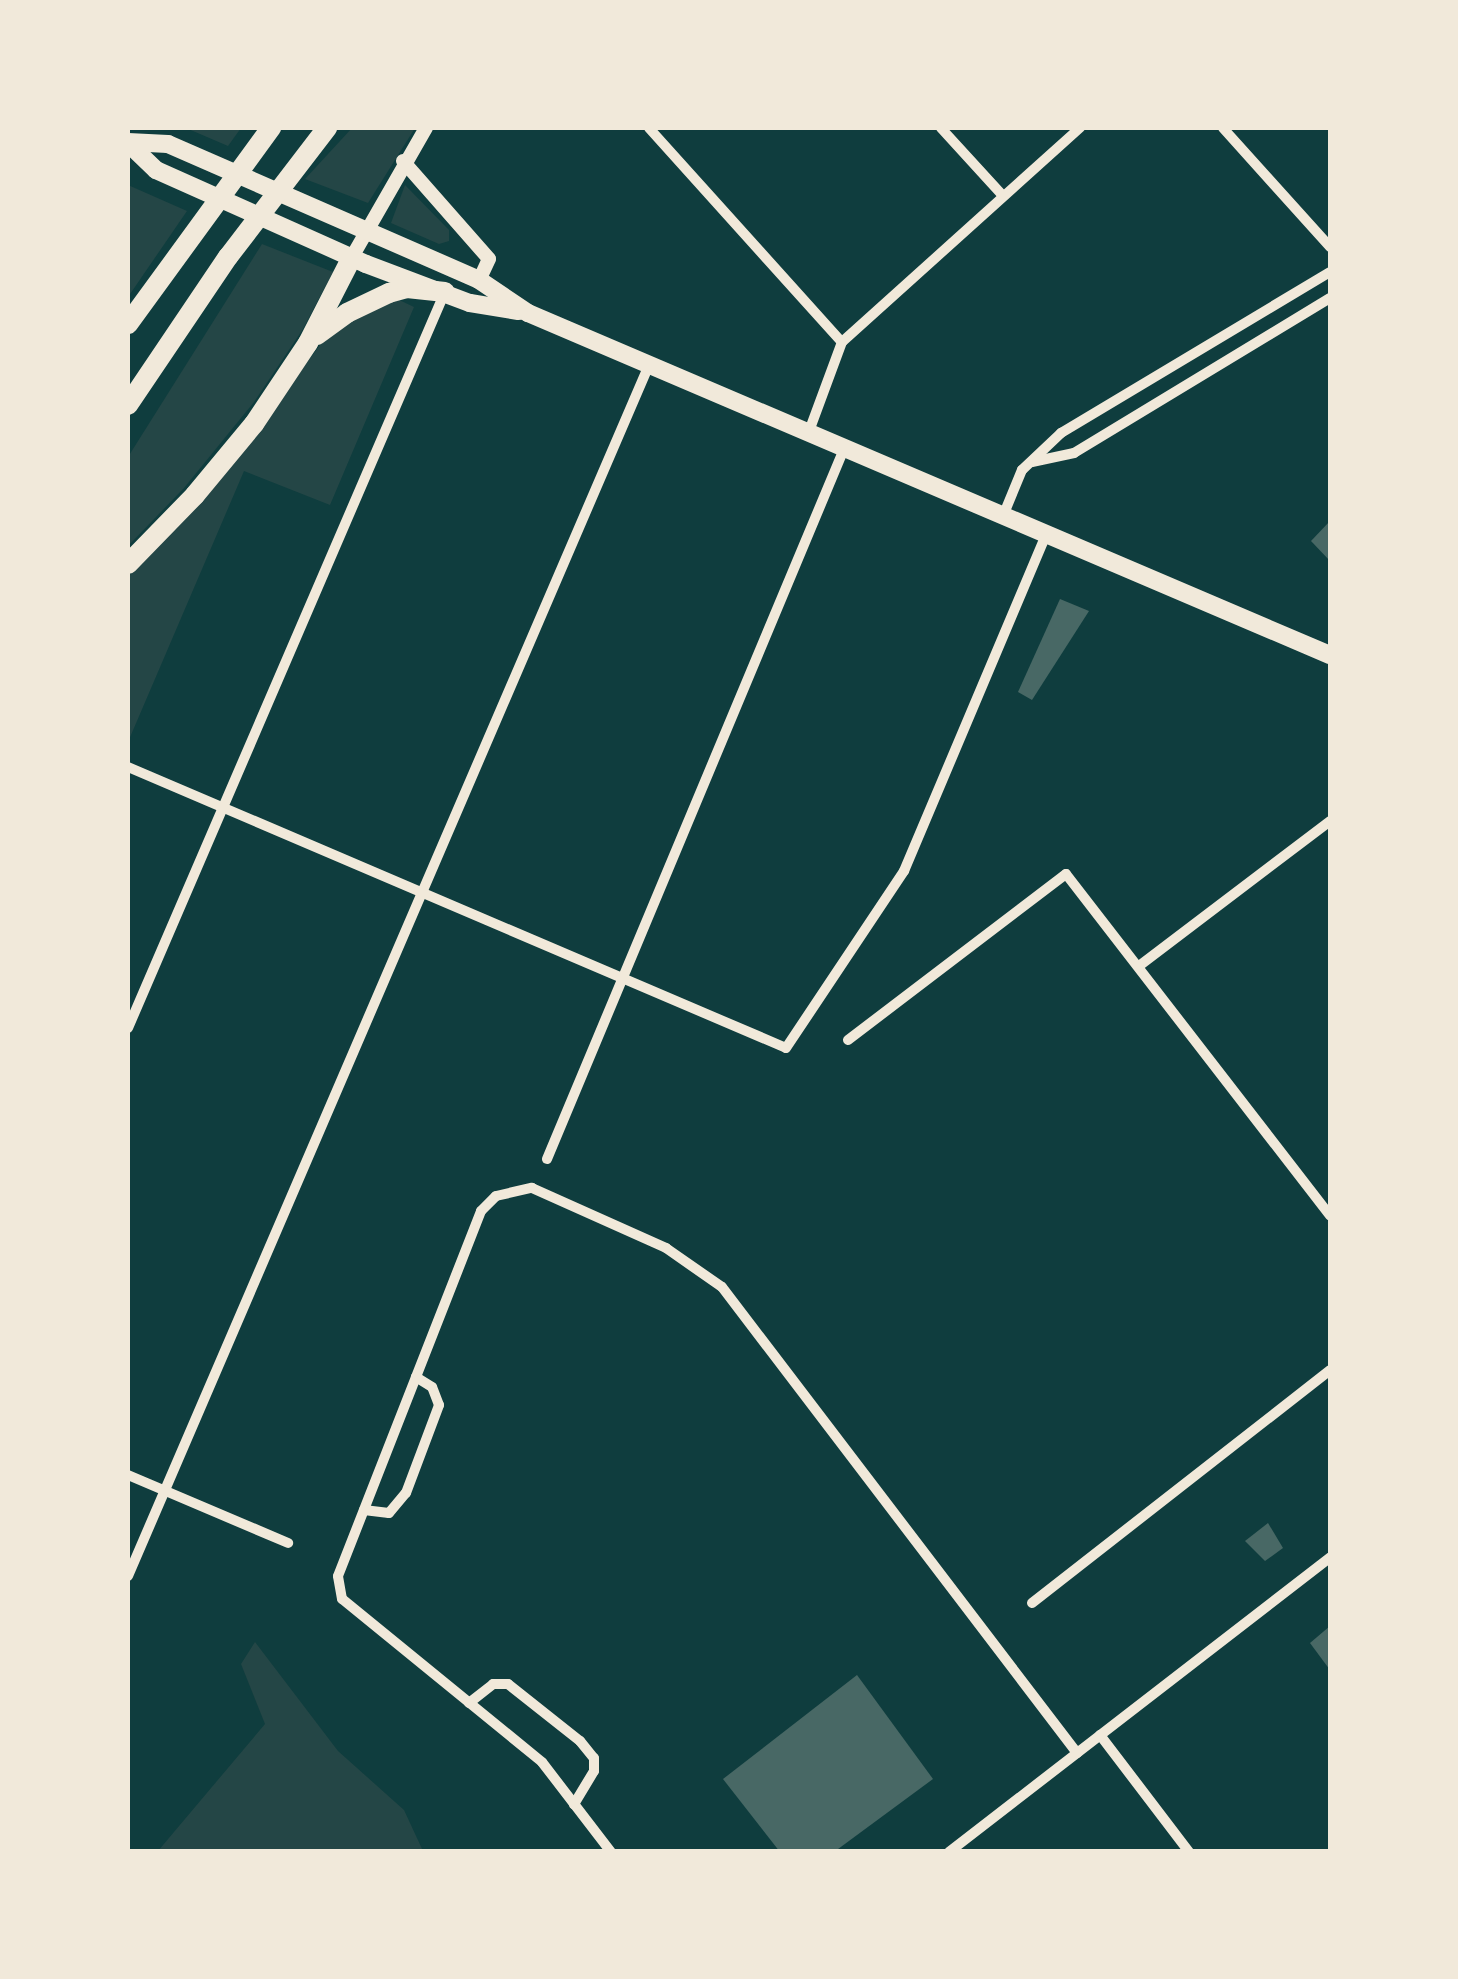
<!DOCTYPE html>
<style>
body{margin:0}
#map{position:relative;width:1458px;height:1979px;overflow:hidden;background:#0f3d3e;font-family:"Nunito Sans",sans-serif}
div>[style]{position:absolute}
.green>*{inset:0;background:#244646}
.building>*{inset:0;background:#486865}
.minor>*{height:10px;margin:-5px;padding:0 5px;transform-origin:5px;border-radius:5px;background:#f1e9da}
.tertiary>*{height:14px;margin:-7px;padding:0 7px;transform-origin:7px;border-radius:7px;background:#f1e9da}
.primary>*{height:18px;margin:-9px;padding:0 9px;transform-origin:9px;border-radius:9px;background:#f1e9da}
.motorway>*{height:20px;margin:-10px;padding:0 10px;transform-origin:10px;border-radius:10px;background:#f1e9da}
span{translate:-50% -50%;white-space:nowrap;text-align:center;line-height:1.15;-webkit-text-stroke:10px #f1e9da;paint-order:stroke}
.frame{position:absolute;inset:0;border:130px solid #f1e9da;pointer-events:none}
</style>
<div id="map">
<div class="green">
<i style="clip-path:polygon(186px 128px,241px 128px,228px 146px)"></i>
<i style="clip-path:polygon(352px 128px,415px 128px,368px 203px,305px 179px)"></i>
<i style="clip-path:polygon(128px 185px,187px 211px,128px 297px)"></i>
<i style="clip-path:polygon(405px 185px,449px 230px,449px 241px,439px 244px,391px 223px)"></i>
<i style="clip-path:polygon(262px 244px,333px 272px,303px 329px,254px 402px,184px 488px,128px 546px,128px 457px)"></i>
<i style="clip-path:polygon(395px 298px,414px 307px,330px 505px,244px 471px,128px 742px,128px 576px,234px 461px,320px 345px,357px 313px)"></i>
<i style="clip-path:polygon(255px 1642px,338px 1751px,404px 1810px,423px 1851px,158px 1851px,265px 1724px,241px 1664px)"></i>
</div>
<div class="building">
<i style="clip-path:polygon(1330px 521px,1330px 561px,1311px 541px)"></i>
<i style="clip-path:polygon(1060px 599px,1089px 611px,1032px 700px,1018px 692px)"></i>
<i style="clip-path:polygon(1268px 1523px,1283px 1548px,1265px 1561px,1245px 1541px)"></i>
<i style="clip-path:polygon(1330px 1626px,1330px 1670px,1310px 1643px)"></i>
<i style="clip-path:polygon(857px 1675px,933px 1779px,834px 1852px,780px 1852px,723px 1779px)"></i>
</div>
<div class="minor">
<i style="left:649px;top:128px;width:288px;rotate:48deg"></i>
<i style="left:941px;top:128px;width:92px;rotate:47.6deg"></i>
<i style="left:1223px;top:128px;width:160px;rotate:48deg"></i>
<i style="left:808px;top:434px;width:98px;rotate:-69.7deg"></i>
<i style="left:842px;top:342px;width:320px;rotate:-42deg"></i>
<i style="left:1032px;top:462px;width:43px;rotate:-12.1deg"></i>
<i style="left:1074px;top:453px;width:299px;rotate:-31.2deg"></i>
<i style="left:1003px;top:516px;width:50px;rotate:-67.6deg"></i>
<i style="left:1022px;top:470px;width:54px;rotate:-43.5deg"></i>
<i style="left:1061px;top:433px;width:313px;rotate:-30.9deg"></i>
<i style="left:128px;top:767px;width:715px;rotate:23.12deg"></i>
<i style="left:786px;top:1048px;width:213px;rotate:-56.3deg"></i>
<i style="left:904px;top:871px;width:365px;rotate:-67.1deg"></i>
<i style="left:1139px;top:966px;width:240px;rotate:-37.2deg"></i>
<i style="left:128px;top:1028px;width:801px;rotate:-66.7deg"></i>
<i style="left:848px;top:1040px;width:274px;rotate:-37.3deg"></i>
<i style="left:1066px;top:874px;width:432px;rotate:52.3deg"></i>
<i style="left:547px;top:1159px;width:770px;rotate:-67.3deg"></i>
<i style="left:128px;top:1475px;width:174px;rotate:23deg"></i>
<i style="left:364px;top:1510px;width:25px;rotate:7deg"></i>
<i style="left:389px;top:1513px;width:26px;rotate:-50deg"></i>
<i style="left:406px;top:1493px;width:94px;rotate:-69.4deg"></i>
<i style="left:439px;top:1405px;width:19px;rotate:-111deg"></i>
<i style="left:432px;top:1387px;width:19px;rotate:-148deg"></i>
<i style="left:128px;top:1576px;width:1318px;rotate:-66.72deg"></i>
<i style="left:1032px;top:1603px;width:378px;rotate:-38deg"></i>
<i style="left:469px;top:1703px;width:31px;rotate:-38deg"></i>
<i style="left:493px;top:1684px;width:15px"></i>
<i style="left:508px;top:1684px;width:92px;rotate:38.4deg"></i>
<i style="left:580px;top:1741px;width:22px;rotate:51deg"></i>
<i style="left:594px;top:1758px;width:13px;rotate:90deg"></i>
<i style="left:594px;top:1771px;width:39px;rotate:121deg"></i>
<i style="left:1100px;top:1735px;width:147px;rotate:52.7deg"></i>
<i style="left:611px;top:1852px;width:113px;rotate:-127.5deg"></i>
<i style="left:542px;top:1762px;width:258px;rotate:-140.8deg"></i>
<i style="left:342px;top:1599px;width:23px;rotate:-100deg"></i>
<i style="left:338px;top:1576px;width:392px;rotate:-68.6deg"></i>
<i style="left:481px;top:1211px;width:21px;rotate:-45deg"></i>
<i style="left:496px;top:1196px;width:37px;rotate:-13deg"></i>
<i style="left:532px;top:1188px;width:147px;rotate:24.1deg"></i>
<i style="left:666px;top:1248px;width:68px;rotate:34.9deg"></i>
<i style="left:722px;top:1287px;width:586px;rotate:52.7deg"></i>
<i style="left:949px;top:1852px;width:482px;rotate:-37.7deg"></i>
</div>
<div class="tertiary">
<i style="left:403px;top:161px;width:130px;rotate:48.7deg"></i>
<i style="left:489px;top:259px;width:23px;rotate:115deg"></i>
<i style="left:352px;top:257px;width:149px;rotate:-60.2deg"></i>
</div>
<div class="primary">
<i style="left:128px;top:142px;width:40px;rotate:2.9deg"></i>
<i style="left:168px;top:144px;width:339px;rotate:23.6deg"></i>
<i style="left:479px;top:280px;width:59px;rotate:34deg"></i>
<i style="left:528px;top:313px;width:872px;rotate:23.1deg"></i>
<i style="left:128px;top:143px;width:39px;rotate:44deg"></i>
<i style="left:156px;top:170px;width:230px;rotate:24.1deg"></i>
<i style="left:366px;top:264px;width:111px;rotate:20.6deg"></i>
<i style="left:470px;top:303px;width:49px;rotate:9.5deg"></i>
</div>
<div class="motorway">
<i style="left:128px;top:324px;width:243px;rotate:-53.9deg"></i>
<i style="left:317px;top:335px;width:37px;rotate:-36deg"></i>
<i style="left:347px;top:313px;width:47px;rotate:-25.5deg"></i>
<i style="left:389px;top:293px;width:19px;rotate:-16deg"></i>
<i style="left:407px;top:288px;width:38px;rotate:6deg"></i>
<i style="left:128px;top:405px;width:179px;rotate:-56deg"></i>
<i style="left:228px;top:257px;width:163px;rotate:-52.5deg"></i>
<i style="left:128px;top:564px;width:96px;rotate:-45.8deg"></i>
<i style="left:195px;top:495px;width:92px;rotate:-50.3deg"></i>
<i style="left:254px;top:424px;width:97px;rotate:-56.3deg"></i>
<i style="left:308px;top:343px;width:97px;rotate:-62.9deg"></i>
</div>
<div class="frame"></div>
</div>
